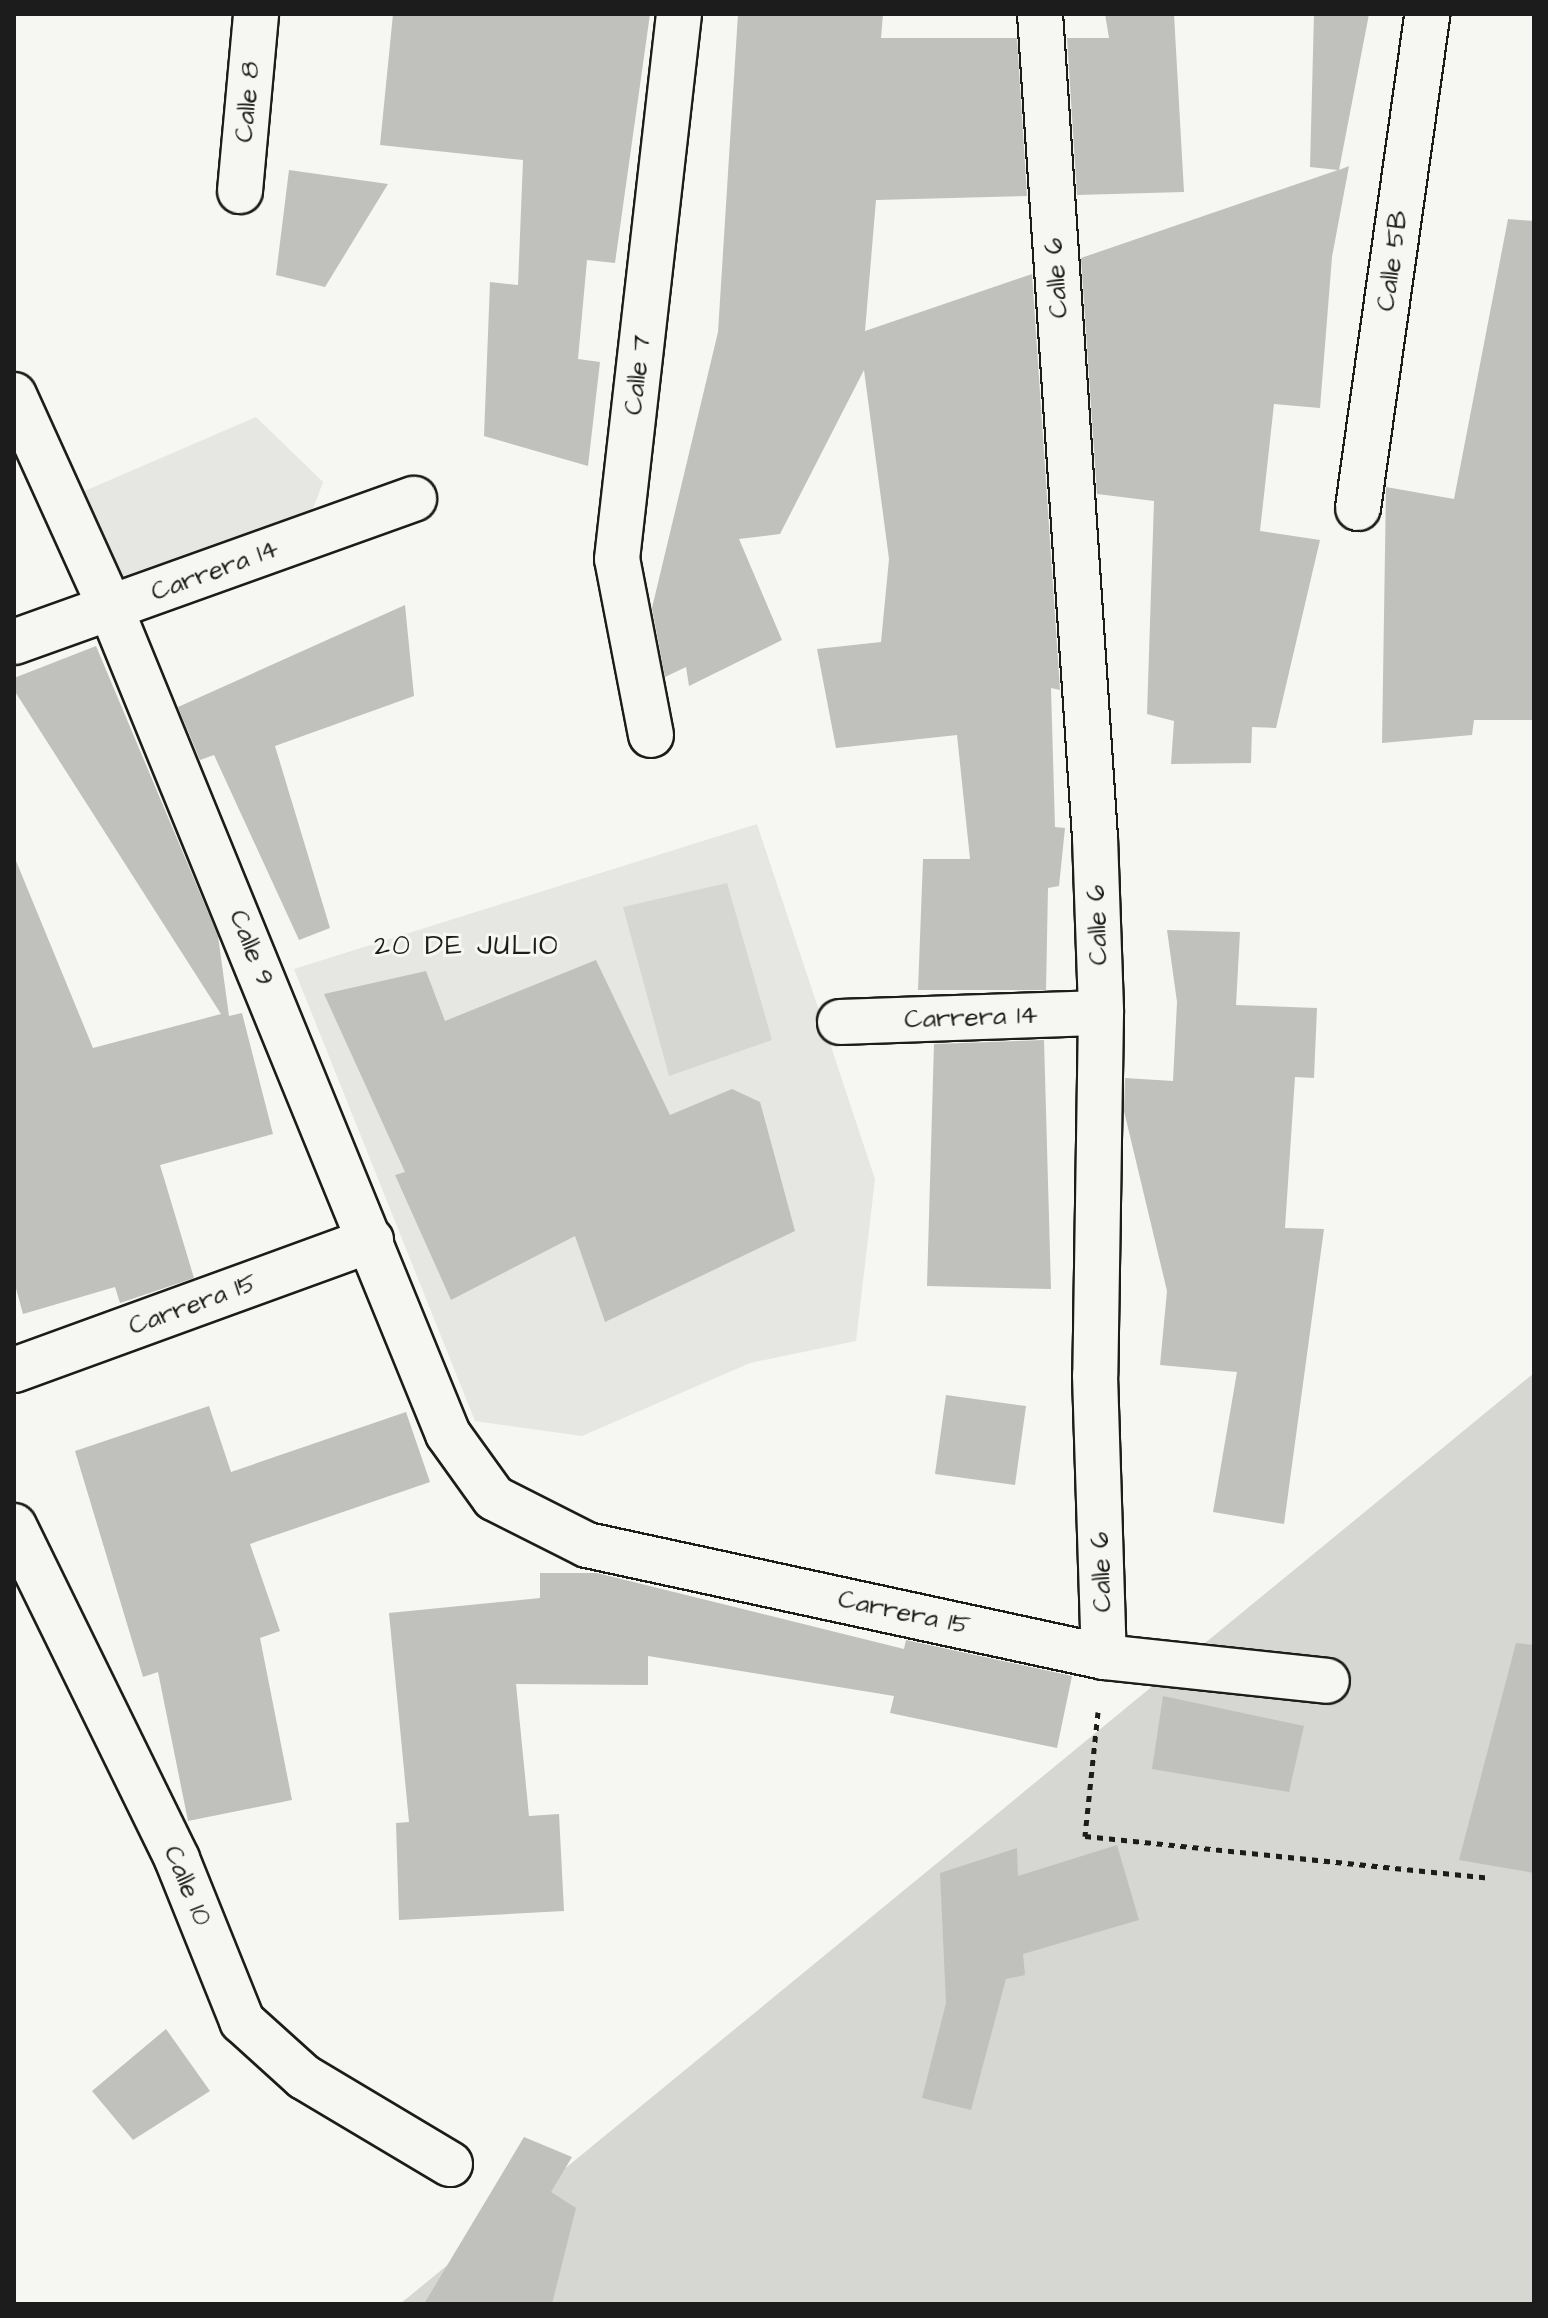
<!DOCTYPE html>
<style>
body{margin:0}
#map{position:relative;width:1548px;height:2318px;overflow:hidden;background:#f6f6f2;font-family:"Architects Daughter",sans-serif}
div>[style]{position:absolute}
.built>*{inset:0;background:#e6e6e2}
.green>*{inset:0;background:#d6d6d2}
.building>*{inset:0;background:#c0c0bd}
.path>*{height:5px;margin-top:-2.5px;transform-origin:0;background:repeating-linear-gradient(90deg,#1c1c1c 0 6px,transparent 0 12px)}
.roads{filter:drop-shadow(2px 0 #1c1c1c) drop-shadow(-2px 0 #1c1c1c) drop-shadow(0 2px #1c1c1c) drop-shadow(0 -2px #1c1c1c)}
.street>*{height:44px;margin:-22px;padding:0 22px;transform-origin:22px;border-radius:22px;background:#f6f6f2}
span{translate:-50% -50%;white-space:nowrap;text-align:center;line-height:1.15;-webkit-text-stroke:6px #f6f6f2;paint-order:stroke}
.street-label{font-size:26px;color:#1c1c1c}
.neighbourhood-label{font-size:28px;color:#1c1c1c;letter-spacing:2px}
.frame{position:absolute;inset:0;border:16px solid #1c1c1c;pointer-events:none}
</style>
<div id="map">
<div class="built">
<i style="clip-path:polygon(256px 417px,323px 482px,307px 525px,118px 596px,80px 493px)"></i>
<i style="clip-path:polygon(757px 824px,875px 1179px,856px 1341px,750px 1363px,582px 1436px,475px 1421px,294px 969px)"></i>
</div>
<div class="green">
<i style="clip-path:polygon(727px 883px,772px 1040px,669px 1076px,623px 907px)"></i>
<i style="clip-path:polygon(1534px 1373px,1534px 2304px,400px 2304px)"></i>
</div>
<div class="building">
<i style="clip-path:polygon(393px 14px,650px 14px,615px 263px,587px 260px,578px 359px,600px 362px,588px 466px,484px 436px,490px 282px,518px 285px,523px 160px,380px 145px)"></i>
<i style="clip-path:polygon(738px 14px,883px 14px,881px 38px,1017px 38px,1027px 196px,876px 200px,865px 331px,1032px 274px,1060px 690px,1051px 688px,1055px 827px,1065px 828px,1059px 886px,1048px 888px,1046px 990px,918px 990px,923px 859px,970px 859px,957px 735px,836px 748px,817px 649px,881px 642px,889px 559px,864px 370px,780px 534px,739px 539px,782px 640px,689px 686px,686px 667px,665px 677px,652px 608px,718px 332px)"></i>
<i style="clip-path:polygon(1105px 14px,1174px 14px,1184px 192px,1077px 195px,1067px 38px,1109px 38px)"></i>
<i style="clip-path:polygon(1314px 14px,1369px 14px,1339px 170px,1349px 166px,1332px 257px,1320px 408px,1274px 404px,1260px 531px,1320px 540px,1276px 728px,1252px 727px,1251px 763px,1171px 764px,1174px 721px,1147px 714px,1154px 501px,1097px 494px,1081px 258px,1338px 170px,1310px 167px)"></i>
<i style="clip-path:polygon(289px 170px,388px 184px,325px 287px,276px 275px)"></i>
<i style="clip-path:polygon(1508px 219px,1534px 221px,1534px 720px,1474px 720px,1472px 735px,1382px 743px,1386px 487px,1454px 499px)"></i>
<i style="clip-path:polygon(405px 605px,414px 696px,275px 746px,330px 928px,299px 940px,214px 755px,200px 760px,178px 707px)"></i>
<i style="clip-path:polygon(96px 646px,218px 936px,229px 1016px,242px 1013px,273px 1134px,160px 1165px,194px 1278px,120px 1303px,115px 1287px,23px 1314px,14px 1281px,14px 856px,93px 1048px,221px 1014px,14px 690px,14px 678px)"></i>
<i style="clip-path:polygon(1167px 930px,1240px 932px,1236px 1005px,1317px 1008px,1314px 1078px,1295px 1077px,1285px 1228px,1324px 1229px,1284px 1524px,1213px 1512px,1237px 1372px,1160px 1365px,1167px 1291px,1124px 1111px,1125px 1078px,1173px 1081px,1177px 1002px)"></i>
<i style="clip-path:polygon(596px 960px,670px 1115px,732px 1089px,760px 1102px,795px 1231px,605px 1322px,575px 1236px,451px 1300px,395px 1175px,405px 1172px,324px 994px,426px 971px,445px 1021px)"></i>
<i style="clip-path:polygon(1044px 1040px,1051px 1289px,927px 1286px,934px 1044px)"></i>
<i style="clip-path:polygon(946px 1395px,1026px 1406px,1015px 1485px,935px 1474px)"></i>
<i style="clip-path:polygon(209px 1406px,231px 1472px,406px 1412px,430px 1482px,250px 1544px,280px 1631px,260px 1638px,292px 1800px,188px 1821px,158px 1672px,143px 1677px,75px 1451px)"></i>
<i style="clip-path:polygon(540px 1573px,597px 1573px,904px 1649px,906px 1640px,1072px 1676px,1057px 1748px,890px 1713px,894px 1696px,648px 1656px,648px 1685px,516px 1684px,529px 1816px,559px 1814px,564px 1911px,399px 1920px,396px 1823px,409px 1822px,389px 1613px,540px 1598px)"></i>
<i style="clip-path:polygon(1516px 1643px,1534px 1645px,1534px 1873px,1459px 1860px)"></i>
<i style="clip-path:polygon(1163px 1696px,1304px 1726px,1289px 1792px,1152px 1769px)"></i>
<i style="clip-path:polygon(1117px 1845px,1139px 1920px,1023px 1954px,1025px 1975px,1006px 1979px,971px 2110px,922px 2098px,946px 2003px,940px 1873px,1017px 1848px,1018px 1876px)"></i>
<i style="clip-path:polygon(166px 2029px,210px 2091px,133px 2140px,92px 2091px)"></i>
<i style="clip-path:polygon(524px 2137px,572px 2157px,551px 2192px,576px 2208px,552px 2304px,424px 2304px)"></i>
</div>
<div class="path">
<i style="left:1098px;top:1712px;width:125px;rotate:96deg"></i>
<i style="left:1085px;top:1836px;width:406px;rotate:5.9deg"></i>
</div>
<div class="roads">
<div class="street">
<i style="left:1040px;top:14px;width:825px;rotate:86.18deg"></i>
<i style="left:1095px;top:837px;width:176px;rotate:88deg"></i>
<i style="left:1101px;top:1013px;width:362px;rotate:90.9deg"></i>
<i style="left:1095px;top:1375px;width:282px;rotate:88.2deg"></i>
<i style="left:240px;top:191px;width:178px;rotate:-84.8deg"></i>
<i style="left:14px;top:395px;width:235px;rotate:65.6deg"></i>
<i style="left:111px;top:609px;width:891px;rotate:67.78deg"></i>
<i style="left:448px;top:1434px;width:79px;rotate:54.3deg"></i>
<i style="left:494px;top:1498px;width:104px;rotate:26.8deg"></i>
<i style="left:587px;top:1545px;width:529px;rotate:12.22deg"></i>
<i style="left:1104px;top:1657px;width:224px;rotate:6.1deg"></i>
<i style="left:1358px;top:508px;width:499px;rotate:-82deg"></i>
<i style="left:14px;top:642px;width:425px;rotate:-19.7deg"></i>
<i style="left:651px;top:735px;width:179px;rotate:-100.9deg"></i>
<i style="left:617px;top:559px;width:549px;rotate:-83.51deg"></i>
<i style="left:840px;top:1022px;width:261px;rotate:-2deg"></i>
<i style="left:14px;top:1370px;width:380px;rotate:-20deg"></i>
<i style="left:14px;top:1526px;width:371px;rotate:63.9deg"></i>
<i style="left:177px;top:1859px;width:175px;rotate:68.1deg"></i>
<i style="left:242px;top:2021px;width:84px;rotate:42.1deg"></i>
<i style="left:304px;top:2077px;width:170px;rotate:30.8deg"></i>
</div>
</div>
<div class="street-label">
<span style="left:248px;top:102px;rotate:-85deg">Calle 8</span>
<span style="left:1393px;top:261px;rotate:-82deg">Calle 5B</span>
<span style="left:1057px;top:278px;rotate:-94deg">Calle 6</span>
<span style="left:638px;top:375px;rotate:-84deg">Calle 7</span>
<span style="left:215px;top:571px;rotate:-20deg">Carrera 14</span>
<span style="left:1098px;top:925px;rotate:-92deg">Calle 6</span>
<span style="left:251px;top:948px;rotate:68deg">Calle 9</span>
<span style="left:971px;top:1018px;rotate:-2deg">Carrera 14</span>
<span style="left:193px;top:1305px;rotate:-20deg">Carrera 15</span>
<span style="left:1102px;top:1572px;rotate:-92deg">Calle 6</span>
<span style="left:904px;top:1613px;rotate:12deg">Carrera 15</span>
<span style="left:187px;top:1886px;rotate:67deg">Calle 10</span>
</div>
<div class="neighbourhood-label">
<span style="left:467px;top:946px">20 DE JULIO</span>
</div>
<div class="frame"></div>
</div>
